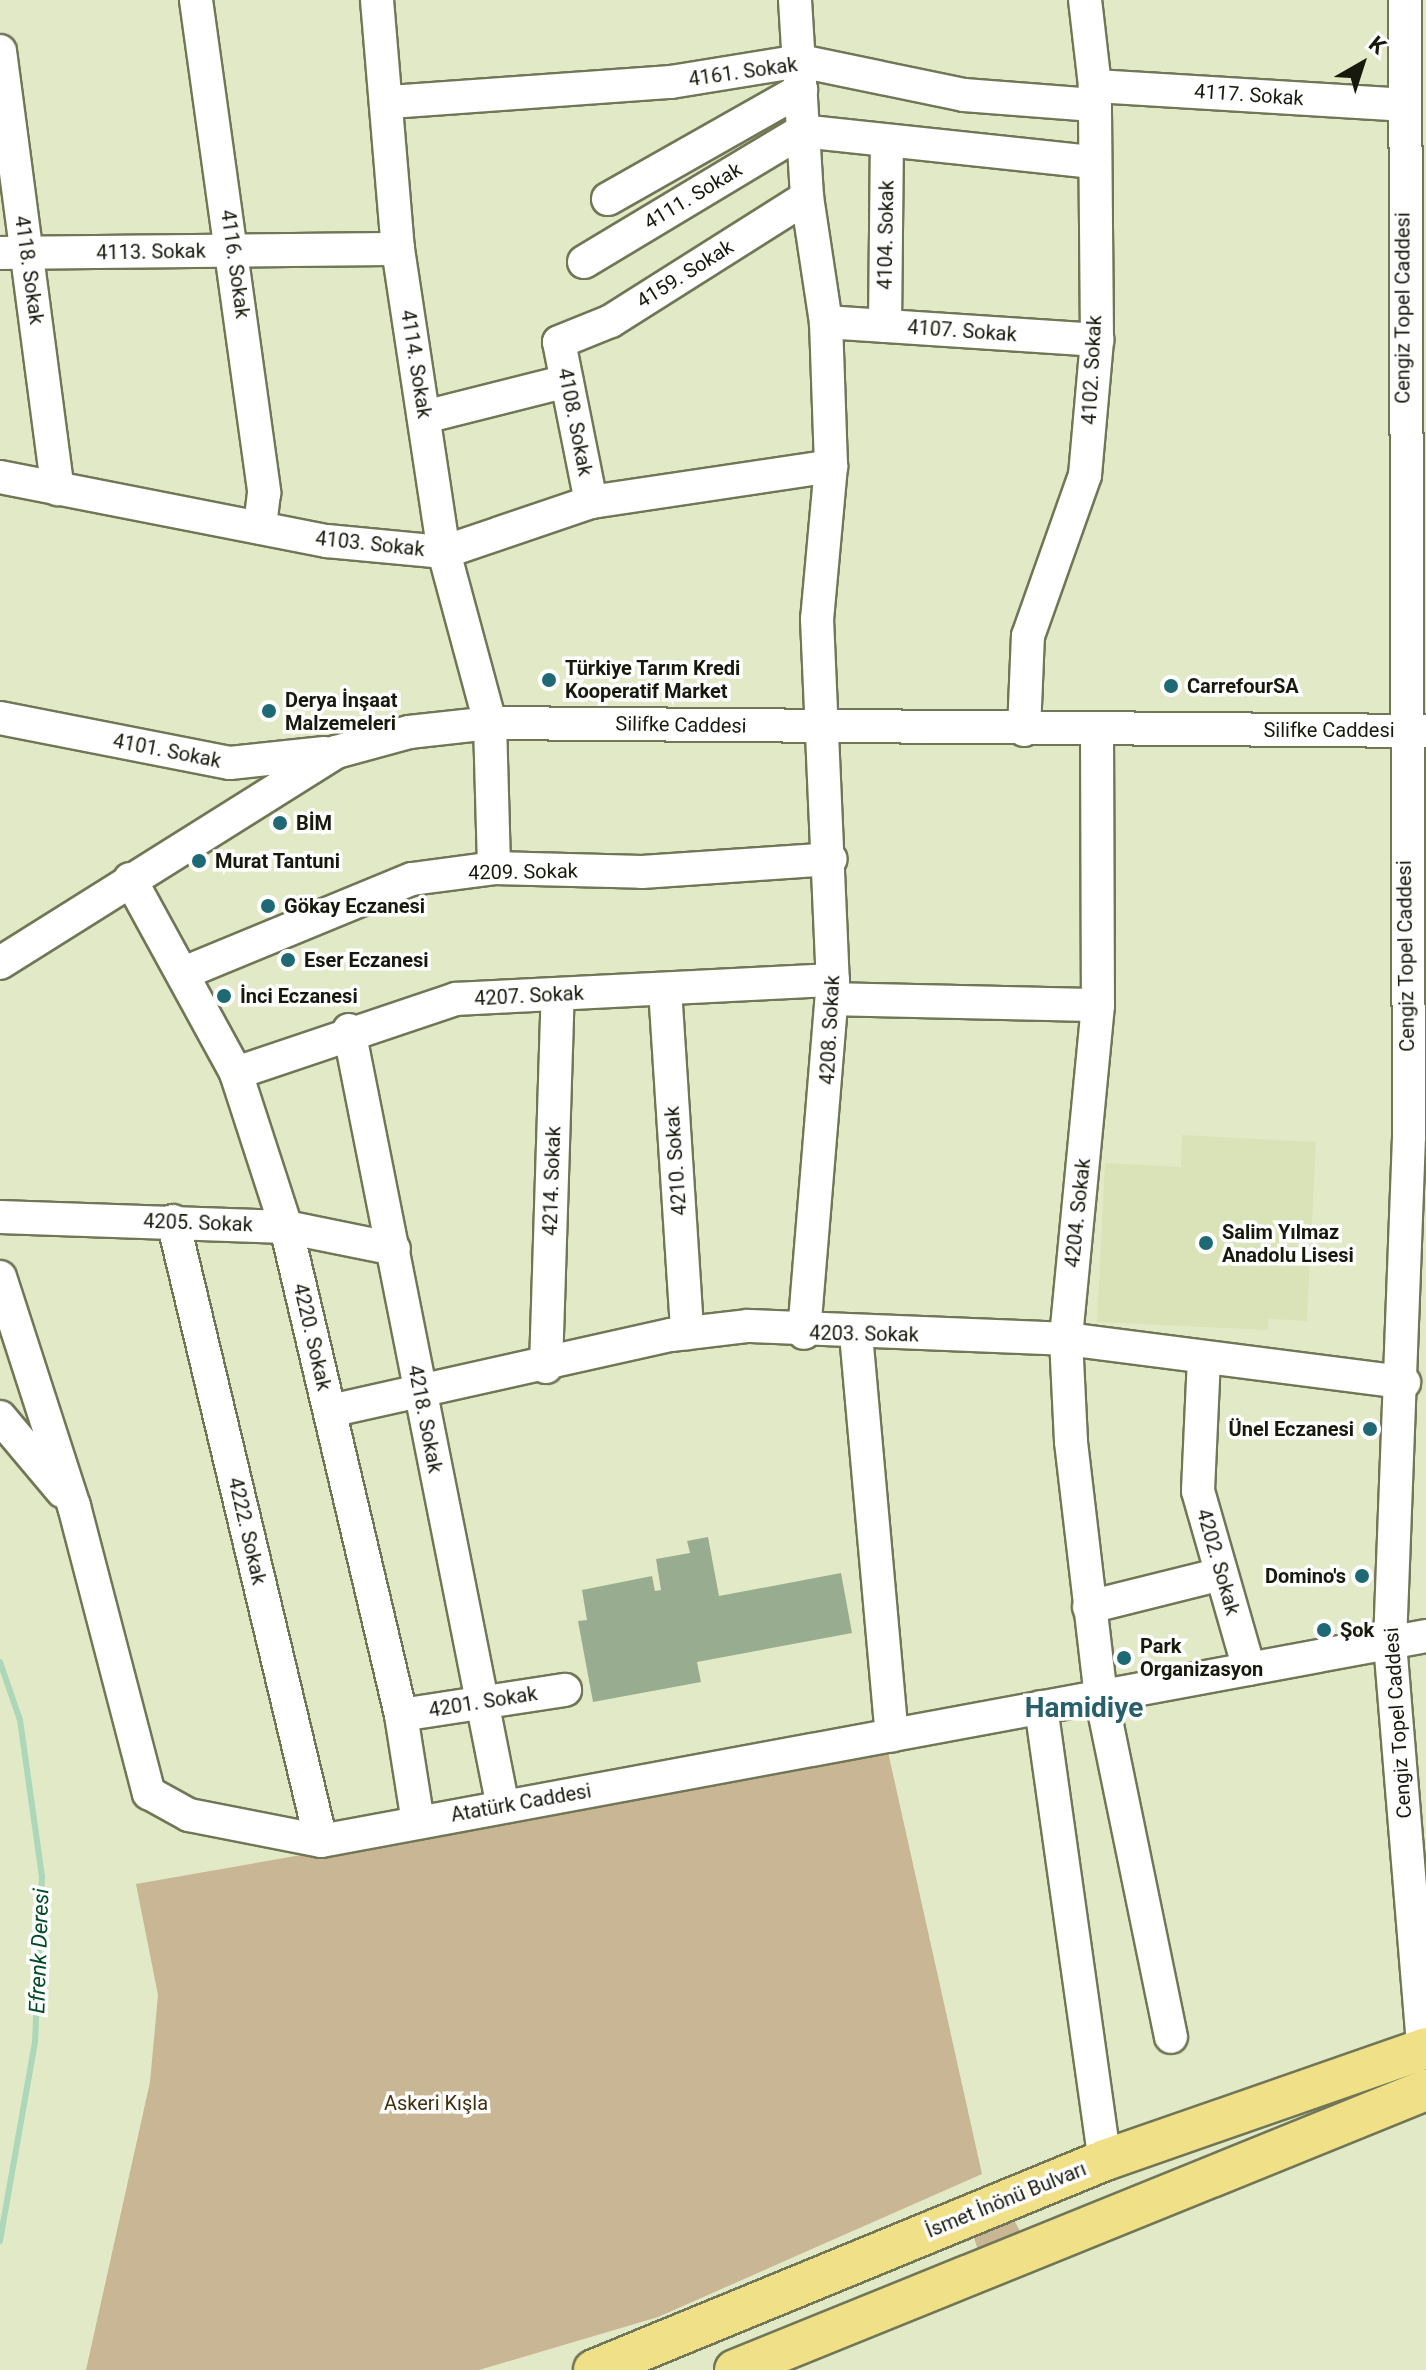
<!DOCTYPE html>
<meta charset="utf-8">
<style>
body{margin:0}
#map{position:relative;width:1426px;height:2370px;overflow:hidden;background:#e2e9c6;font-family:Roboto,sans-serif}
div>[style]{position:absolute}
.built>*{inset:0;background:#dae3b7}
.green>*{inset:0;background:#c9b694}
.stream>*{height:6px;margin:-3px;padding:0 3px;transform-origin:3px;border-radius:3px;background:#acd7b9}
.building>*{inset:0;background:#98ad8f}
.roads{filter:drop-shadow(2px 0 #707656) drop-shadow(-2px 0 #707656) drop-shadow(0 2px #707656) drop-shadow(0 -2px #707656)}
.minor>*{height:32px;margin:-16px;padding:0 16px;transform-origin:16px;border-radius:16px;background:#fff}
.major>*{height:40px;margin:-20px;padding:0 20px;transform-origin:20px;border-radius:20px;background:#f0e188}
.dots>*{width:22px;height:22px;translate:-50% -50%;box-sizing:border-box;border:4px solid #fff;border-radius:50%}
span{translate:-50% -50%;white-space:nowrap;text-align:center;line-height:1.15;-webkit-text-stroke:7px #fff;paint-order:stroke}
.street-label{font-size:20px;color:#17190c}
.poi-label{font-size:20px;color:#17190c;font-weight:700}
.left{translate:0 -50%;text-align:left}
.right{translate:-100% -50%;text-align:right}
.park-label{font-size:20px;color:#41300e}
.water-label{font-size:22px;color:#014c27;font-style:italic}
.district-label{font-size:28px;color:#286069;font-weight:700}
.north{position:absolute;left:1322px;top:24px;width:80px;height:80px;-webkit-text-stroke:6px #fff;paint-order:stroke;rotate:39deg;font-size:22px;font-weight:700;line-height:32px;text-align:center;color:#17190c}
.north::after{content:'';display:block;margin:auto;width:28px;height:36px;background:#17190c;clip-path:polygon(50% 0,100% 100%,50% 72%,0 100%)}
</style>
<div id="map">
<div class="built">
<i style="clip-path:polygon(1182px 1135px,1316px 1142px,1307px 1321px,1269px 1319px,1268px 1330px,1097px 1322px,1105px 1163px,1181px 1167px)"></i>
</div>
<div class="green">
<i style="clip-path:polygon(888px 1752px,982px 2174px,658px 2317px,479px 2370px,86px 2370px,150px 2082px,158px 1995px,136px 1884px)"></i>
<i style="clip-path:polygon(1012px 2216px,1023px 2237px,980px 2256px,972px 2232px)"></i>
</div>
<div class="stream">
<i style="left:0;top:1662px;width:61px;rotate:71deg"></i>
<i style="left:20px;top:1720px;width:158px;rotate:82deg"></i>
<i style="left:42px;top:1876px;width:166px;rotate:92.4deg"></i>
<i style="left:35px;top:2042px;width:202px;rotate:100deg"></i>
</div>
<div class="building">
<i style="clip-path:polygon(708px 1537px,719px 1596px,841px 1573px,852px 1633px,697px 1662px,701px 1682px,593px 1702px,578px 1621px,587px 1620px,582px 1590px,652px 1576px,655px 1591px,661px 1590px,656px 1559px,690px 1553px,687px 1541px)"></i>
</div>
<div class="roads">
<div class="minor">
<i style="left:196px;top:0;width:498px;rotate:82.1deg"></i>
<i style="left:264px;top:493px;width:35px;rotate:97deg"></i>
<i style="left:377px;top:0;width:250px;rotate:85.2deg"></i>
<i style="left:398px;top:249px;width:306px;rotate:81.4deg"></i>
<i style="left:444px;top:552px;width:177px;rotate:74.9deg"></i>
<i style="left:490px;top:723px;width:145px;rotate:88.4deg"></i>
<i style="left:795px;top:0;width:197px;rotate:86.5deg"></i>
<i style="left:807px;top:197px;width:126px;rotate:81.4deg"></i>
<i style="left:826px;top:322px;width:144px;rotate:88deg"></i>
<i style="left:831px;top:466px;width:154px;rotate:95.2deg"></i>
<i style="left:817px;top:619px;width:361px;rotate:87.5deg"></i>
<i style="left:833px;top:980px;width:354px;rotate:94.7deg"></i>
<i style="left:1405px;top:0;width:1137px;rotate:89.8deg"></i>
<i style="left:1409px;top:1137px;width:506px;rotate:92.15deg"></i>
<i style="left:1390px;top:1643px;width:399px;rotate:85.3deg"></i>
<i style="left:1423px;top:2041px;width:14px;rotate:126deg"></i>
<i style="left:0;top:51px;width:442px;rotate:82.5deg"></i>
<i style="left:1095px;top:86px;width:309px;rotate:3.5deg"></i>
<i style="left:390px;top:102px;width:282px;rotate:-4.1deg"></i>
<i style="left:671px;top:82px;width:131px;rotate:-9.2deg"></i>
<i style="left:800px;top:61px;width:167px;rotate:11.7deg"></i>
<i style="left:964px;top:95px;width:130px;rotate:4.4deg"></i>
<i style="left:608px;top:199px;width:222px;rotate:-29.5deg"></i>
<i style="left:0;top:253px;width:398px;rotate:-0.6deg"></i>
<i style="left:584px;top:262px;width:254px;rotate:-31deg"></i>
<i style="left:802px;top:131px;width:291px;rotate:6.1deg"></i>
<i style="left:826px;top:322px;width:272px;rotate:3.8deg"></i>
<i style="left:885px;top:326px;width:181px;rotate:-89.4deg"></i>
<i style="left:424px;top:417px;width:147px;rotate:-14.1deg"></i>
<i style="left:0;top:477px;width:333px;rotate:11.1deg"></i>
<i style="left:327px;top:541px;width:118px;rotate:5.4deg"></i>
<i style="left:444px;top:552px;width:155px;rotate:-18.8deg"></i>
<i style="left:591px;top:502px;width:243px;rotate:-8.5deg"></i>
<i style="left:591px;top:502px;width:163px;rotate:-101.3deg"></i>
<i style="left:559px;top:342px;width:56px;rotate:-22deg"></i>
<i style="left:611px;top:321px;width:232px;rotate:-32.3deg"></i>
<i style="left:0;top:718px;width:234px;rotate:11.1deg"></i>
<i style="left:230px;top:763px;width:95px;rotate:-6.1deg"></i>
<i style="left:1097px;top:729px;width:276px;rotate:89.8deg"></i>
<i style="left:1098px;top:1005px;width:336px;rotate:95.5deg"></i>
<i style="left:1066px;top:1339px;width:103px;rotate:87.2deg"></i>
<i style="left:1071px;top:1442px;width:256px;rotate:83.3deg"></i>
<i style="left:1101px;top:1696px;width:348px;rotate:78.4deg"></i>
<i style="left:1024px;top:730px;width:94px;rotate:-87.6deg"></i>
<i style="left:1028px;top:636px;width:171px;rotate:-70.5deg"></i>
<i style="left:1085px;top:475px;width:136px;rotate:-84.9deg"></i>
<i style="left:1097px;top:340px;width:254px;rotate:-90.5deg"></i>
<i style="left:1095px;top:86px;width:87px;rotate:-96.6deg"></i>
<i style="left:130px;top:879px;width:221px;rotate:61.3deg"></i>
<i style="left:236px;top:1073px;width:162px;rotate:72deg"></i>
<i style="left:286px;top:1227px;width:501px;rotate:76.74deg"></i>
<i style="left:401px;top:1715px;width:108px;rotate:81deg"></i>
<i style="left:0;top:963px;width:397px;rotate:-32.1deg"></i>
<i style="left:336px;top:752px;width:76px;rotate:-15.3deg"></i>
<i style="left:409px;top:732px;width:81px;rotate:-6.3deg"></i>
<i style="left:490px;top:723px;width:936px;rotate:0.49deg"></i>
<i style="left:186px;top:972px;width:244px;rotate:-22.4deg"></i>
<i style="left:412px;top:879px;width:83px;rotate:-7.6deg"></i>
<i style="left:494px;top:868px;width:148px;rotate:1.5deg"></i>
<i style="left:642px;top:872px;width:189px;rotate:-3.9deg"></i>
<i style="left:665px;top:989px;width:345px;rotate:86.3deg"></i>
<i style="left:832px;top:999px;width:266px;rotate:1.3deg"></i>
<i style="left:349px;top:1030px;width:792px;rotate:78.79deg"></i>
<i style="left:236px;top:1073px;width:232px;rotate:-18.6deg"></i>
<i style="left:456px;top:999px;width:377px;rotate:-2.9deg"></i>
<i style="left:0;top:1217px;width:286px;rotate:2deg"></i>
<i style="left:286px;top:1227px;width:110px;rotate:11.5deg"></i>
<i style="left:173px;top:1221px;width:637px;rotate:76.57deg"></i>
<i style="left:0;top:1277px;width:241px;rotate:72.1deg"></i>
<i style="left:74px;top:1506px;width:297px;rotate:75.4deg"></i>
<i style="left:149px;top:1793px;width:46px;rotate:28.8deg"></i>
<i style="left:189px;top:1815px;width:135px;rotate:11.1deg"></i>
<i style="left:321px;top:1841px;width:1124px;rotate:-10.51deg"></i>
<i style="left:856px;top:1334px;width:403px;rotate:84.9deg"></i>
<i style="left:1204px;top:1358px;width:133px;rotate:92.6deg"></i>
<i style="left:1198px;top:1491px;width:185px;rotate:74deg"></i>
<i style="left:546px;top:1367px;width:372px;rotate:-88.2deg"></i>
<i style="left:330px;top:1411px;width:349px;rotate:-12.6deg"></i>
<i style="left:671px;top:1335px;width:78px;rotate:-6.7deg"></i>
<i style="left:748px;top:1326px;width:318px;rotate:2.3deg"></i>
<i style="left:1066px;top:1339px;width:341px;rotate:7.3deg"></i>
<i style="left:0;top:1417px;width:97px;rotate:50deg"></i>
<i style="left:1089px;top:1607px;width:136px;rotate:-14deg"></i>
<i style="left:1041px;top:1707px;width:457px;rotate:82deg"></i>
<i style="left:401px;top:1715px;width:166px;rotate:-8.7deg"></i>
</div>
<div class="major">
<i style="left:594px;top:2370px;width:552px;rotate:-22.34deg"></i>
<i style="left:1105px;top:2160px;width:340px;rotate:-19.2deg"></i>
<i style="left:735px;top:2370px;width:746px;rotate:-22.06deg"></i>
</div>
</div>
<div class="dots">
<i style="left:549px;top:680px;background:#1f6974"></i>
<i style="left:1171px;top:686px;background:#1f6974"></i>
<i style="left:269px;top:711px;background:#1f6974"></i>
<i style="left:280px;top:823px;background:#1f6974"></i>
<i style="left:199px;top:861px;background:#1f6974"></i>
<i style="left:268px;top:906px;background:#1f6974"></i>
<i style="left:288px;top:960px;background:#1f6974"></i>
<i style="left:224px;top:996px;background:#1f6974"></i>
<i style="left:1206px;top:1243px;background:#1f6974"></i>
<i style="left:1370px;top:1429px;background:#1f6974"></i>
<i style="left:1362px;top:1576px;background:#1f6974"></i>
<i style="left:1324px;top:1630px;background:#1f6974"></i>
<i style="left:1124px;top:1658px;background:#1f6974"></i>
</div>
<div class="street-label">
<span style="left:743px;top:72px;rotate:-8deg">4161. Sokak</span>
<span style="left:1249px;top:95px;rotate:4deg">4117. Sokak</span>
<span style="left:693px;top:196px;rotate:-31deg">4111. Sokak</span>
<span style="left:886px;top:235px;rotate:-89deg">4104. Sokak</span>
<span style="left:151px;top:252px;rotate:-1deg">4113. Sokak</span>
<span style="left:235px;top:264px;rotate:82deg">4116. Sokak</span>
<span style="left:29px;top:270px;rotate:82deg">4118. Sokak</span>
<span style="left:685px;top:274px;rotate:-32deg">4159. Sokak</span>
<span style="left:1403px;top:308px;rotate:-90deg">Cengiz Topel Caddesi</span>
<span style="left:962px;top:331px;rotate:4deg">4107. Sokak</span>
<span style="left:416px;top:364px;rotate:81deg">4114. Sokak</span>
<span style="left:1092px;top:370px;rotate:-87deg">4102. Sokak</span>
<span style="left:575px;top:422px;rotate:79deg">4108. Sokak</span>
<span style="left:370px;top:544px;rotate:6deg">4103. Sokak</span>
<span style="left:681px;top:725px;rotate:1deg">Silifke Caddesi</span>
<span style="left:1329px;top:730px">Silifke Caddesi</span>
<span style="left:167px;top:751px;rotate:11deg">4101. Sokak</span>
<span style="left:523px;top:872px;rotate:-1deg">4209. Sokak</span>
<span style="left:1406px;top:956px;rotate:-91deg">Cengiz Topel Caddesi</span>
<span style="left:529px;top:996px;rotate:-3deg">4207. Sokak</span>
<span style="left:830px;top:1030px;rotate:-87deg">4208. Sokak</span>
<span style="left:676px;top:1161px;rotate:-94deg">4210. Sokak</span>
<span style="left:552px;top:1181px;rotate:-88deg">4214. Sokak</span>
<span style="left:1078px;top:1213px;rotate:-84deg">4204. Sokak</span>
<span style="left:198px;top:1223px;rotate:2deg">4205. Sokak</span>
<span style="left:864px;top:1334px;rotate:1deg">4203. Sokak</span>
<span style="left:312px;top:1337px;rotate:77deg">4220. Sokak</span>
<span style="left:425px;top:1419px;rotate:79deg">4218. Sokak</span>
<span style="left:247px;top:1531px;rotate:77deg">4222. Sokak</span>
<span style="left:1218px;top:1562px;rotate:74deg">4202. Sokak</span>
<span style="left:483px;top:1702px;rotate:-9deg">4201. Sokak</span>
<span style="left:1398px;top:1723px;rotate:-94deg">Cengiz Topel Caddesi</span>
<span style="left:521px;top:1803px;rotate:-10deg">Atatürk Caddesi</span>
<span style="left:1006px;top:2200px;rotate:-22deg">İsmet İnönü Bulvarı</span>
</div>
<div class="poi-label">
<span class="left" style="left:565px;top:680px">Türkiye Tarım Kredi<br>Kooperatif Market</span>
<span class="left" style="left:1187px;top:686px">CarrefourSA</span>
<span class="left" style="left:285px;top:712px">Derya İnşaat<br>Malzemeleri</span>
<span class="left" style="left:296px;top:823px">BİM</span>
<span class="left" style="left:215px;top:861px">Murat Tantuni</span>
<span class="left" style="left:284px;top:906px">Gökay Eczanesi</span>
<span class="left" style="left:304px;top:960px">Eser Eczanesi</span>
<span class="left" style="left:240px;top:996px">İnci Eczanesi</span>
<span class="left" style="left:1222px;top:1244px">Salim Yılmaz<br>Anadolu Lisesi</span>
<span class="right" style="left:1354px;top:1429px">Ünel Eczanesi</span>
<span class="right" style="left:1346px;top:1576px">Domino's</span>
<span class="left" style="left:1340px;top:1630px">Şok</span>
<span class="left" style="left:1140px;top:1658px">Park<br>Organizasyon</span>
</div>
<div class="park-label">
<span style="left:436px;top:2103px">Askeri Kışla</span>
</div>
<div class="water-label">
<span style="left:39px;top:1951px;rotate:-88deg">Efrenk Deresi</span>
</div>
<div class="district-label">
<span style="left:1084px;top:1708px">Hamidiye</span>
</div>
<div class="north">K</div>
</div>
